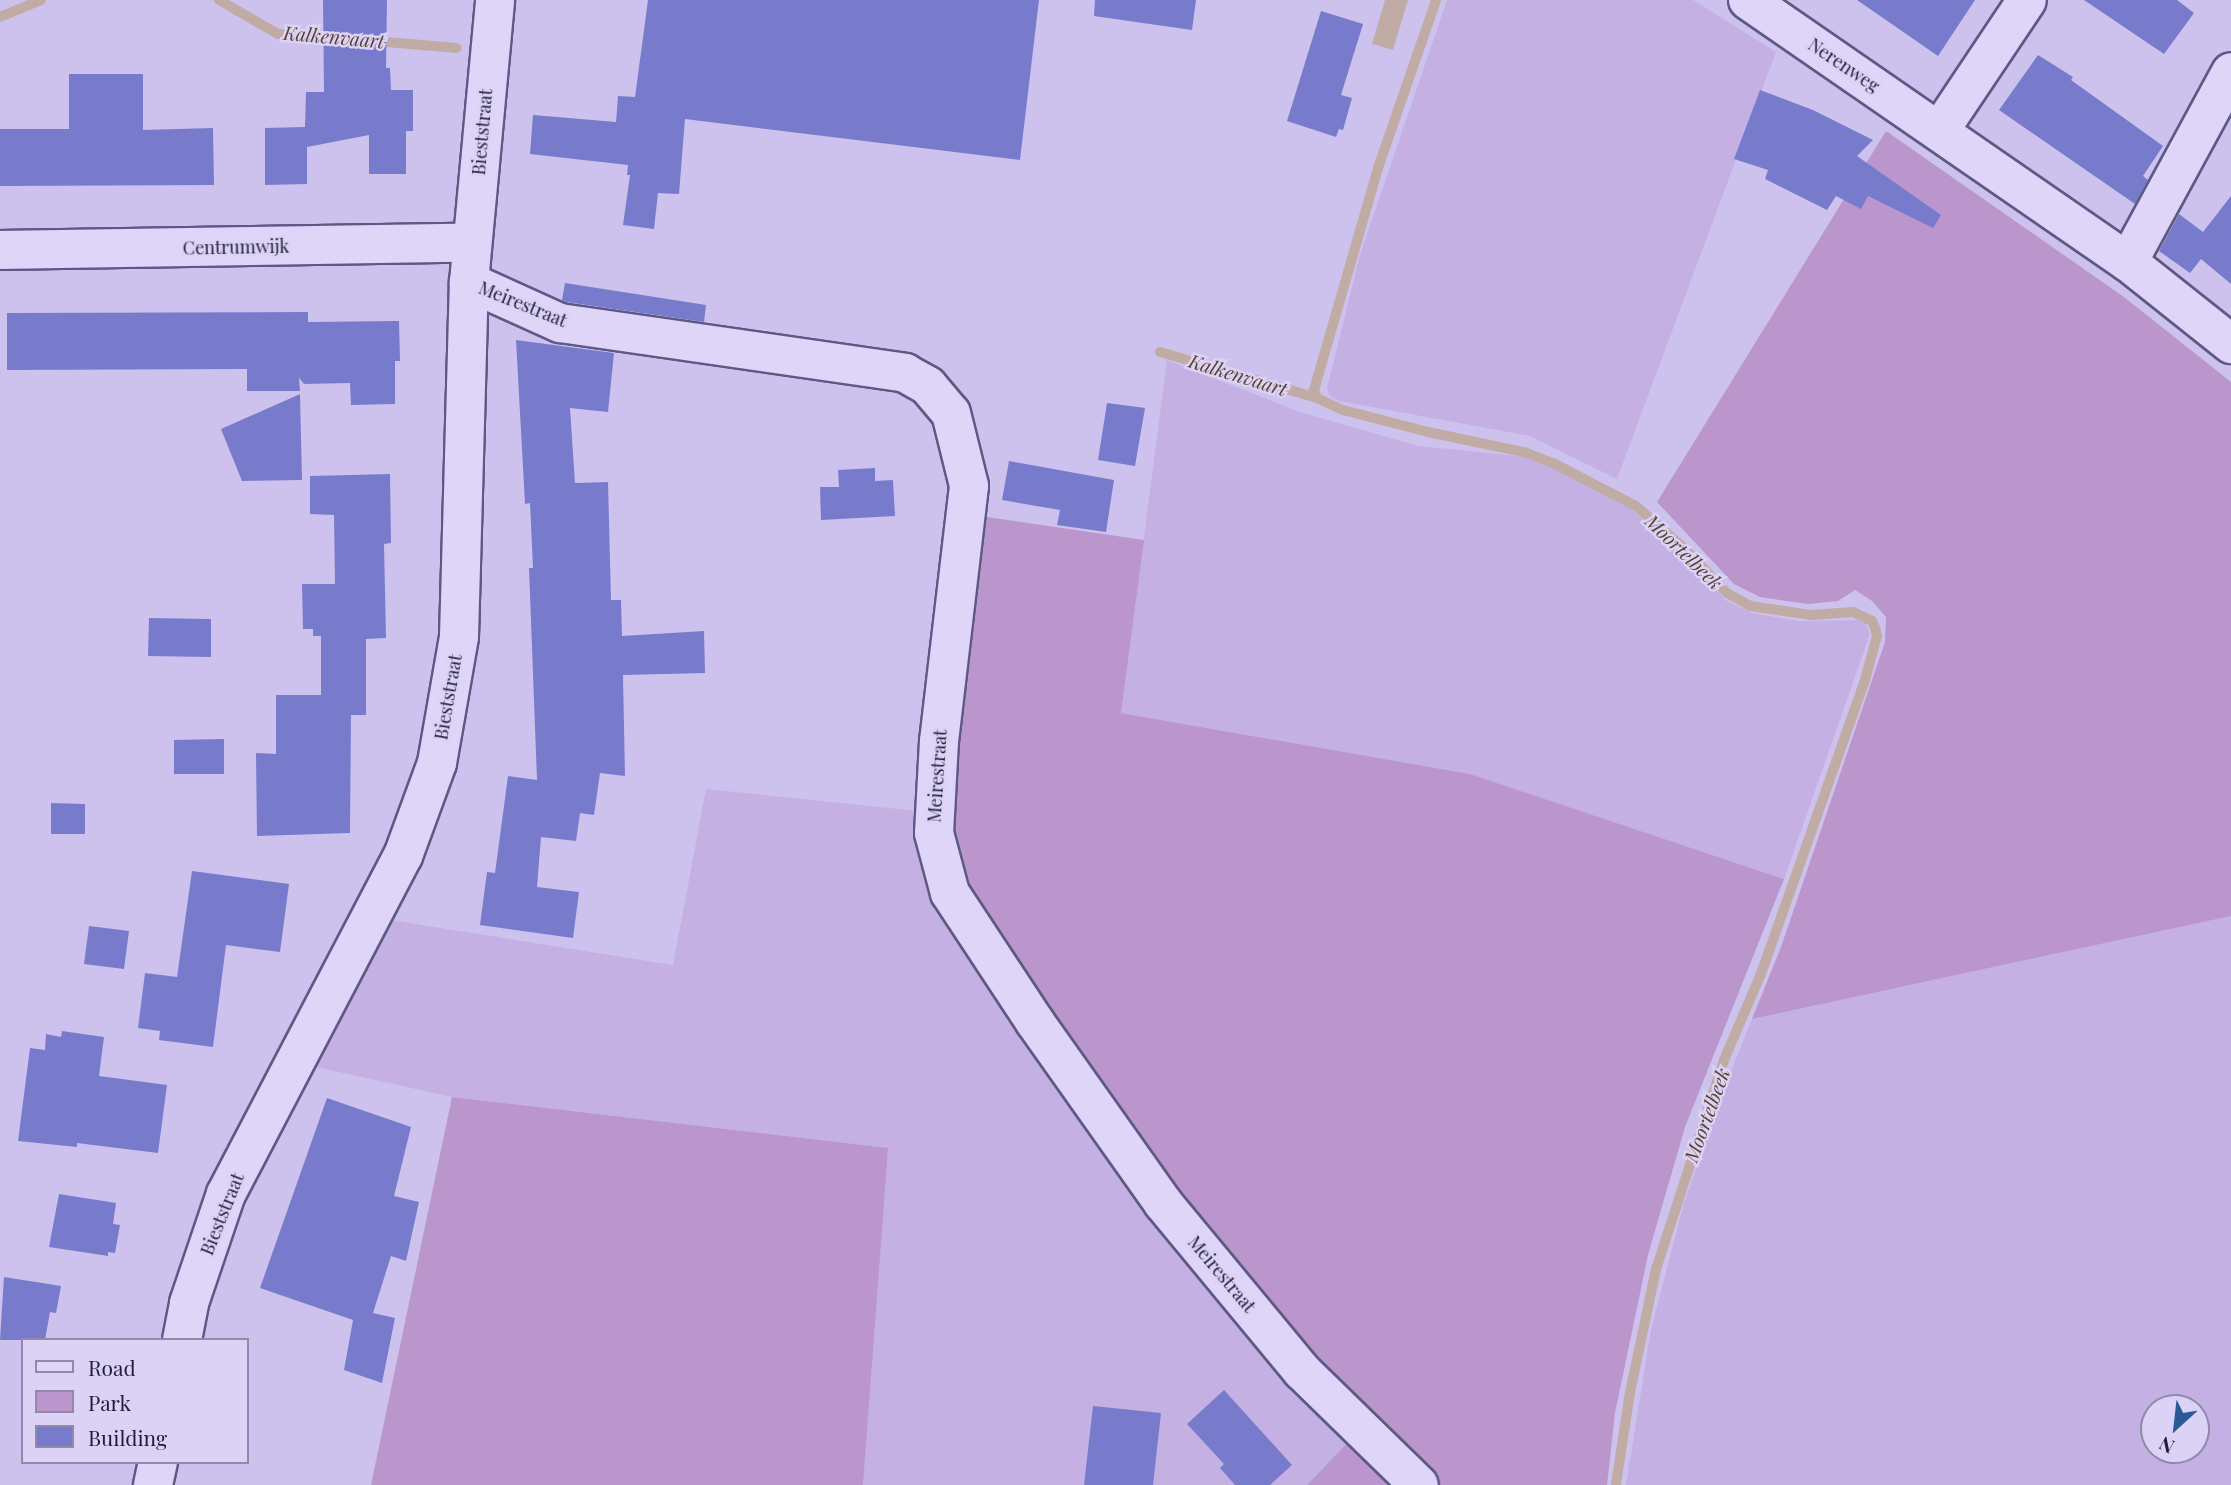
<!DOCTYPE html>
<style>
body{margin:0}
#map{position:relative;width:2231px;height:1485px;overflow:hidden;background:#cdc2ee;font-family:"Playfair Display",serif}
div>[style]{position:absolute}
.farmland>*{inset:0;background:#c4b0e3}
.green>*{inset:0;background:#ba96cc}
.water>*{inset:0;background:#c0aca4}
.stream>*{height:10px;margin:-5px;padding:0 5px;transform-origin:5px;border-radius:5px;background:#c0aca4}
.building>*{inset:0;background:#787bcc}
.roads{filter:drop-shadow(2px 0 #5d5987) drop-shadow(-2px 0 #5d5987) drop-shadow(0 2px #5d5987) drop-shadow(0 -2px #5d5987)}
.minor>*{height:38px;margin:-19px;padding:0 19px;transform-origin:19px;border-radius:19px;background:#ded5f8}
span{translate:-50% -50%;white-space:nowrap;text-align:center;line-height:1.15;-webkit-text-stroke:5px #dbd2f5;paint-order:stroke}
.street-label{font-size:18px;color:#1e1e37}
.water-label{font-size:19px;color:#57412d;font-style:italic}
.legend{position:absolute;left:21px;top:1338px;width:228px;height:126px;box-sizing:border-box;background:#dbd2f5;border:2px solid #8f8aa9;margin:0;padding:9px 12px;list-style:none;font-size:21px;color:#1e1e37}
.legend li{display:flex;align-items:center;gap:14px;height:35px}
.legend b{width:35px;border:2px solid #8f8aa9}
.north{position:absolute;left:2140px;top:1394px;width:70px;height:70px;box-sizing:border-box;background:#dbd2f5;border:2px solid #8f8aa9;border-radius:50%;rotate:207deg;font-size:19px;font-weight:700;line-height:28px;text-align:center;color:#1e1e37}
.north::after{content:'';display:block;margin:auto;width:24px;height:32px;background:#2a5b96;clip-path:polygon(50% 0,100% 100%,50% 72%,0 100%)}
</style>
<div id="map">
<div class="farmland">
<i style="clip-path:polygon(1447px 0,1693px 0,1776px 52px,1617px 479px,1530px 436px,1339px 401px,1330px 396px,1327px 388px,1360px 255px)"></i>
<i style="clip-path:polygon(1167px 360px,1300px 412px,1418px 446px,1528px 457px,1619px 499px,1688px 557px,1725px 600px,1752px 613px,1799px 621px,1864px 620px,1870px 634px,1784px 879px,1470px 774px,1121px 713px)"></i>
<i style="clip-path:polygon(706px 789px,918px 811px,1353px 1437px,1307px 1485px,863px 1485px,887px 1148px,452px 1097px,316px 1067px,390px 920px,673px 965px)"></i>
<i style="clip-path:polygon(evenodd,2231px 916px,2231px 1485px,1626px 1485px,1651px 1330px,1684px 1203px,1727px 1081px,1752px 1019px,2231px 916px,2154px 1408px,2196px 1408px,2196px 1450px,2154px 1450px,2154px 1408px)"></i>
</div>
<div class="green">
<i style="clip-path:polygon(1886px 131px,2124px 297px,2231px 382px,2231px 916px,1752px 1019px,1781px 947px,1885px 642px,1886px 617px,1872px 601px,1855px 590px,1838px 601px,1808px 604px,1760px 597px,1734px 584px,1657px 502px)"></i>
<i style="clip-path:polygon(980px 516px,1144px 540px,1121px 713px,1470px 774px,1784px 879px,1685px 1127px,1648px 1255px,1615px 1413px,1607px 1485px,1438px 1485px,1262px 1311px,972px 902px,948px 828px)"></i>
<i style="clip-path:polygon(452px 1097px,888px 1148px,863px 1485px,371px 1485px)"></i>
<i style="clip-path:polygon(1353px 1437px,1403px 1485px,1307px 1485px)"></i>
</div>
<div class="water">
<i style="clip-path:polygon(1385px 0,1408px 0,1393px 50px,1372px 44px)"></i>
</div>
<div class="stream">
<i style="left:219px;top:0;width:68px;rotate:30deg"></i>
<i style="left:278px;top:34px;width:57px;rotate:5deg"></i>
<i style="left:0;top:17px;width:44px;rotate:-22.5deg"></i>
<i style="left:375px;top:41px;width:82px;rotate:4.9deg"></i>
<i style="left:1160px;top:352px;width:164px;rotate:16.3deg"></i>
<i style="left:1317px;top:398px;width:29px;rotate:25deg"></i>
<i style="left:1343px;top:410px;width:88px;rotate:14.5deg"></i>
<i style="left:1428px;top:432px;width:98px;rotate:11.8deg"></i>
<i style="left:1524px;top:452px;width:33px;rotate:21deg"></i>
<i style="left:1555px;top:464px;width:91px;rotate:27.4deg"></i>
<i style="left:1636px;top:506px;width:65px;rotate:41.3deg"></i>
<i style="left:1685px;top:549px;width:61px;rotate:46.3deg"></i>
<i style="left:1727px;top:593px;width:26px;rotate:29deg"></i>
<i style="left:1750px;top:606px;width:63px;rotate:8.3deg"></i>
<i style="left:1812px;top:615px;width:41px;rotate:-4.2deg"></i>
<i style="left:1853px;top:612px;width:21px;rotate:25deg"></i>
<i style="left:1872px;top:621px;width:8px;rotate:67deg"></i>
<i style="left:1875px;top:628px;width:8px;rotate:76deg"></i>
<i style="left:1877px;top:636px;width:46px;rotate:105.3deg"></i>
<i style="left:1865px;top:680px;width:314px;rotate:109.5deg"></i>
<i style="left:1760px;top:976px;width:91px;rotate:113.2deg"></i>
<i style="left:1724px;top:1060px;width:220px;rotate:108deg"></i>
<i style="left:1656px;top:1269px;width:126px;rotate:101.9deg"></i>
<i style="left:1630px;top:1392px;width:94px;rotate:98.6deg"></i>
<i style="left:1317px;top:398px;width:9px;rotate:-111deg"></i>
<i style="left:1314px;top:390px;width:234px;rotate:-73.9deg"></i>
<i style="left:1379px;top:165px;width:175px;rotate:-70.9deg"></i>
</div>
<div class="building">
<i style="clip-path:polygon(323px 0,387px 0,386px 68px,390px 68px,391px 90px,413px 90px,413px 131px,406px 131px,406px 174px,369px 174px,369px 135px,307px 147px,307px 184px,265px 185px,265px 128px,305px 127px,306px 92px,324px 92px)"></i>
<i style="clip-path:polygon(648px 0,1039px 0,1020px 160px,685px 119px,679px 194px,658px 193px,654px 229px,623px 225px,630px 175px,627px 175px,628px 165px,530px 154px,533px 115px,616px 122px,618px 96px,635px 97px)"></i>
<i style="clip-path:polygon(1095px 0,1196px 0,1192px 30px,1094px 16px)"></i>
<i style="clip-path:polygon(1857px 0,1975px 0,1938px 56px)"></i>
<i style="clip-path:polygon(2084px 0,2177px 0,2194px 13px,2164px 54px)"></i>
<i style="clip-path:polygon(1321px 11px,1363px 24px,1341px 95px,1352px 98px,1343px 130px,1339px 129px,1336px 137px,1287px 121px)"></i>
<i style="clip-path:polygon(2038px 55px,2073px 77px,2071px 80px,2163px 146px,2143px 176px,2148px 180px,2135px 204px,1999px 110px)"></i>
<i style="clip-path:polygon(69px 74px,143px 74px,143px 130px,213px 128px,214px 185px,0 186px,0 129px,69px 129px)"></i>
<i style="clip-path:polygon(1760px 90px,1813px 110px,1873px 140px,1857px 156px,1941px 215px,1933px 228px,1868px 196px,1861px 209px,1836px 196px,1827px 210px,1765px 179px,1768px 170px,1734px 159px)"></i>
<i style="clip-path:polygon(2231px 196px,2231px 284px,2201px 259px,2190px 273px,2159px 251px,2179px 214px,2203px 232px)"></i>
<i style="clip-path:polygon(565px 283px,706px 305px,704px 322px,566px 302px,562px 300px)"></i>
<i style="clip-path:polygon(308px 312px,308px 322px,399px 321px,400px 361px,395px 361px,395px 404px,351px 405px,350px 383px,304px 384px,299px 378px,300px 391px,247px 391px,247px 369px,7px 370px,7px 313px)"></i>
<i style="clip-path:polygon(516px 340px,614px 353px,608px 412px,570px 408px,575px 483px,608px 482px,611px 600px,621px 600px,622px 636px,704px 631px,705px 673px,623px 675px,625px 776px,600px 773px,594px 815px,580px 813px,576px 841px,541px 837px,537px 887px,579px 892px,573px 938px,480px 925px,487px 872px,495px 873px,508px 776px,537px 780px,529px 568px,533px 568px,530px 503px,525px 504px)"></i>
<i style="clip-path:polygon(300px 394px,302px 480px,242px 481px,221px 429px)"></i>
<i style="clip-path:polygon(1107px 403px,1145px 408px,1135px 466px,1098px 460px)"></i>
<i style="clip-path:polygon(1009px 461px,1114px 480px,1106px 532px,1057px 525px,1060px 510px,1002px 500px)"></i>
<i style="clip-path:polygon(875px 468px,875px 481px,893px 480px,895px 516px,821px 520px,820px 487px,839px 487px,838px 470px)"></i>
<i style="clip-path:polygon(390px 474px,391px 543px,384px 544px,386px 638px,366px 639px,366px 715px,351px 715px,350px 833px,257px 836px,256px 753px,276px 754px,276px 695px,321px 695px,321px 636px,313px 636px,313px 629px,303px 629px,302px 584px,335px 584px,334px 515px,310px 514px,310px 476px)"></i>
<i style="clip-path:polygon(149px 618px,211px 619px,211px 657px,148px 656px)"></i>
<i style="clip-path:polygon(224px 739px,224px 774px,174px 774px,174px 740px)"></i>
<i style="clip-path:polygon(51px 803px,85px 804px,85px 834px,51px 834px)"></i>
<i style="clip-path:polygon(192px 871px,289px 884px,280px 952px,226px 945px,213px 1047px,159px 1040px,160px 1031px,138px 1028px,145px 973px,177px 977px)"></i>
<i style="clip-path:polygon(89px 926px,129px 931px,124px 969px,84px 964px)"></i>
<i style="clip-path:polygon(62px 1031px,104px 1037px,99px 1076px,167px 1085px,158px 1153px,77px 1143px,77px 1147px,18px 1141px,30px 1048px,45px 1050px,46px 1034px,61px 1037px)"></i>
<i style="clip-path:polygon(327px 1098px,411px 1127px,394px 1196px,419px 1202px,406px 1261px,391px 1256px,373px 1313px,395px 1318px,382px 1383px,344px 1370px,353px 1320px,260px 1288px)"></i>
<i style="clip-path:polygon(59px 1194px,116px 1203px,113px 1224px,120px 1225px,115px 1253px,108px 1252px,108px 1256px,49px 1247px)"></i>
<i style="clip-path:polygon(4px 1277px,61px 1286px,56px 1313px,50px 1312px,45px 1340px,0 1340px)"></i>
<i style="clip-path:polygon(1224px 1390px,1292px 1465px,1270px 1485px,1235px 1485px,1220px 1468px,1224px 1464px,1187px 1424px)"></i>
<i style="clip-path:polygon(1093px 1406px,1161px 1413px,1153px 1485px,1084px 1485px)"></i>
</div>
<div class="roads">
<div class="minor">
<i style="left:1748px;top:0;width:462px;rotate:34.6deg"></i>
<i style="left:2128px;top:262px;width:132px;rotate:38.5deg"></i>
<i style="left:1940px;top:130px;width:156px;rotate:-56.2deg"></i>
<i style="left:0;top:250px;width:471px;rotate:-0.9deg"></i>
<i style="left:2128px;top:262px;width:216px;rotate:-61.5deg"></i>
<i style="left:469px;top:282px;width:100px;rotate:24.3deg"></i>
<i style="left:560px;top:323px;width:349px;rotate:8.2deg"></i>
<i style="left:905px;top:373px;width:26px;rotate:29deg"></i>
<i style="left:928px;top:386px;width:35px;rotate:50deg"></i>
<i style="left:951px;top:413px;width:75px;rotate:76.1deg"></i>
<i style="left:969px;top:486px;width:257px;rotate:96.7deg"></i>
<i style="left:939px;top:741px;width:92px;rotate:93.1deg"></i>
<i style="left:934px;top:833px;width:62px;rotate:75.1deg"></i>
<i style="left:950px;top:893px;width:154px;rotate:56.6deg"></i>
<i style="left:1035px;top:1022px;width:222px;rotate:54.7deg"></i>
<i style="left:1163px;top:1203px;width:218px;rotate:50.4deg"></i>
<i style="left:1302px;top:1371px;width:163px;rotate:44.3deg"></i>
<i style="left:182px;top:1340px;width:38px;rotate:-79deg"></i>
<i style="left:189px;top:1303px;width:115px;rotate:-71.3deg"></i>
<i style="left:226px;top:1194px;width:382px;rotate:-62.4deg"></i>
<i style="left:403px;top:856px;width:99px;rotate:-69.9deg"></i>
<i style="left:437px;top:763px;width:128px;rotate:-80.1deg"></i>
<i style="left:459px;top:637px;width:355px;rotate:-88.4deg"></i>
<i style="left:469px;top:282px;width:283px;rotate:-84.7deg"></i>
<i style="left:153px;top:1485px;width:24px;rotate:-78deg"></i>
</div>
</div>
<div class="street-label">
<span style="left:1844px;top:65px;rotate:34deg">Nerenweg</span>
<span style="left:482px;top:132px;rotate:-85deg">Bieststraat</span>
<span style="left:236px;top:247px;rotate:-1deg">Centrumwijk</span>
<span style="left:523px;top:304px;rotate:22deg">Meirestraat</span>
<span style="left:448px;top:697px;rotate:-80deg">Bieststraat</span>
<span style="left:937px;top:776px;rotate:-86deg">Meirestraat</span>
<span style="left:222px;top:1214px;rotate:-68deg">Bieststraat</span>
<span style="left:1222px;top:1274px;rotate:50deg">Meirestraat</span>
</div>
<div class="water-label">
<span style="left:334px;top:37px;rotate:5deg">Kalkenvaart</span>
<span style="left:1238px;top:375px;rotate:17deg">Kalkenvaart</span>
<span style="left:1684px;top:552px;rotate:44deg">Moortelbeek</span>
<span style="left:1707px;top:1115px;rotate:-70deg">Moortelbeek</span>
</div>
<ul class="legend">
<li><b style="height:9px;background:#ded5f8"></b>Road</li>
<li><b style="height:19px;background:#ba96cc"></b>Park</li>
<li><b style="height:19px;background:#787bcc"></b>Building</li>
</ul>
<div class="north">N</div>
</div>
